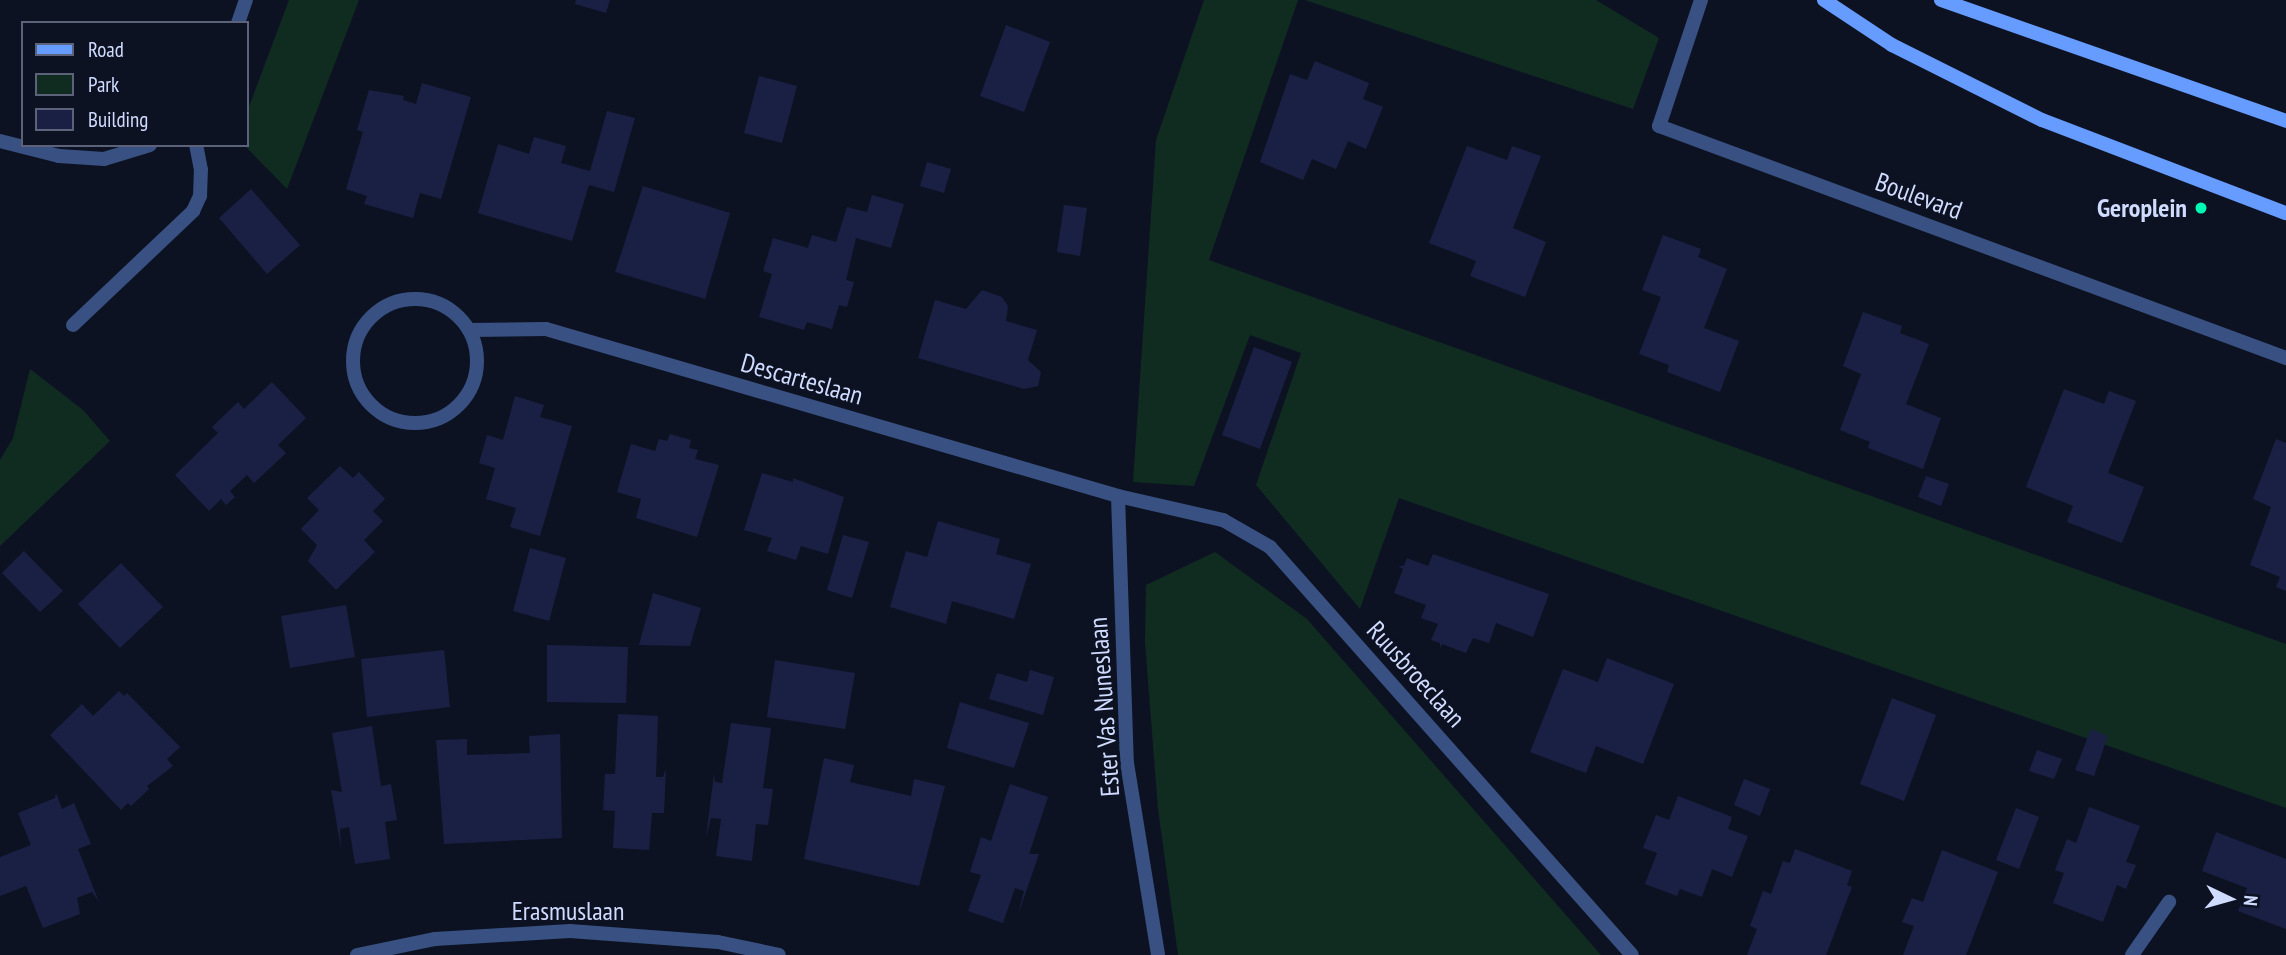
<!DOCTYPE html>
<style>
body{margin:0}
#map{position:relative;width:2286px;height:955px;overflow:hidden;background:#0d1222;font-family:"PT Sans Narrow",sans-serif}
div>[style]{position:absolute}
.green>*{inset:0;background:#102c21}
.building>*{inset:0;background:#192044}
.lane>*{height:14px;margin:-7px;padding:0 7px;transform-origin:7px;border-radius:7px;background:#385182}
.street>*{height:14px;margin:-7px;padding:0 7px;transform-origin:7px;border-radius:7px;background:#385182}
.street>.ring{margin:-7px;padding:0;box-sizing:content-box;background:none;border:14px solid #385182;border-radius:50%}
.secondary>*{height:14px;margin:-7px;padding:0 7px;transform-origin:7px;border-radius:7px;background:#669bff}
.dots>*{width:19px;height:19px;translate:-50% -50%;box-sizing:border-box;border:4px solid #0d1222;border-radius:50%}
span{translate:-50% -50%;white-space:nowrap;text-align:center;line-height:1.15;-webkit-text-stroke:7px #0d1222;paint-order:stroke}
.street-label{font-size:26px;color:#cfdbff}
.poi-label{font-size:26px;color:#cfdbff;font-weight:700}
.right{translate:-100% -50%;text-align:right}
.legend{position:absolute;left:21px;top:21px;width:228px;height:126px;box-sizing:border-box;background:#0d1222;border:2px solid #5b627a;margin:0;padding:9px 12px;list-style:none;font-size:21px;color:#cfdbff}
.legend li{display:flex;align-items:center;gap:14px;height:35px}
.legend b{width:35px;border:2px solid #5b627a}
.north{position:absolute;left:2195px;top:864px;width:70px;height:70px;-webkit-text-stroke:5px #0d1222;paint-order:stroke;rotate:95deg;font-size:19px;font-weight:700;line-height:28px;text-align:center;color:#cfdbff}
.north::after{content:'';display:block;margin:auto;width:24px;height:32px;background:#cfdbff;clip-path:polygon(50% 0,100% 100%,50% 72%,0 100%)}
</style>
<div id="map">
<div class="green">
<i style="clip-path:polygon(289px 0,359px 0,287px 189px,244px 145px,247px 112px)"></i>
<i style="clip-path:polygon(1204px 0,1298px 0,1209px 260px,2286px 644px,2286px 808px,1399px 498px,1360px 609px,1256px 485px,1301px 353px,1250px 335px,1194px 486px,1133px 482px,1156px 140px)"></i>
<i style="clip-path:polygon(1305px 0,1596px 0,1659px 38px,1633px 109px)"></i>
<i style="clip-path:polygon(30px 369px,83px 410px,110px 441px,0 546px,0 460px,13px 438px)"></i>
<i style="clip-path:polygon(1215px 552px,1307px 619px,1601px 955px,1178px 955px,1158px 809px,1145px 643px,1146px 585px)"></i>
</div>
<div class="building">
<i style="clip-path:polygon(576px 0,610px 0,606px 13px,575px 4px)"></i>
<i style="clip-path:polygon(1006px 25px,1050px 42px,1024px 112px,980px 96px)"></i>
<i style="clip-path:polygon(1315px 61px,1369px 83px,1363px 99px,1383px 107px,1366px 149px,1348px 141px,1336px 169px,1312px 159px,1303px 180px,1260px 162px,1290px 74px,1307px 80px)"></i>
<i style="clip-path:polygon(759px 76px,797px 86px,782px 143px,744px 133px)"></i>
<i style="clip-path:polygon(422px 83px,471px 97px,441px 199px,420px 193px,413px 218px,364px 204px,367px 196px,346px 189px,363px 132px,357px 130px,369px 90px,404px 96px,403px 100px,416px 104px)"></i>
<i style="clip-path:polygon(607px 111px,635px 118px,614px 192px,589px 185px,572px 241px,478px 213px,498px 144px,529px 154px,534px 137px,566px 146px,561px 163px,590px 171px)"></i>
<i style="clip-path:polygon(1467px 146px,1507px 160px,1512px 146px,1541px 156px,1513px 228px,1546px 242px,1525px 297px,1470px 276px,1476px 261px,1429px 243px)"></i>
<i style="clip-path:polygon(927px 162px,951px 169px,944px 193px,920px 186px)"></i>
<i style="clip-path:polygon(643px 186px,730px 213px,705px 299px,615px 272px)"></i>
<i style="clip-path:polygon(251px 189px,300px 245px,267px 274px,219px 218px)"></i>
<i style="clip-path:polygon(872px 195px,904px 204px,891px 248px,856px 238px,846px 280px,854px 282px,847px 307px,839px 305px,832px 329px,807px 322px,804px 330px,759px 317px,772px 274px,763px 271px,773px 238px,808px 248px,812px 235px,836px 242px,847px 207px,867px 212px)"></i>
<i style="clip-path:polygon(1064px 205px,1087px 208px,1080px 256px,1057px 252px)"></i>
<i style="clip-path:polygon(1663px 235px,1701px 249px,1698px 257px,1727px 269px,1704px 328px,1739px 341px,1720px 392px,1667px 372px,1669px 365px,1639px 354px,1661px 297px,1642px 290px)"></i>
<i style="clip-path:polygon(982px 290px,1002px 297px,1008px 306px,1006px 321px,1037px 330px,1028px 360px,1041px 372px,1038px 386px,1024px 389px,918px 358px,935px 300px,966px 309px)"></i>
<i style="clip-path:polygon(1863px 312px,1902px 326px,1900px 333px,1929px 344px,1906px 404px,1941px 418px,1923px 469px,1868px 448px,1870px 442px,1840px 430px,1861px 374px,1843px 366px)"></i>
<i style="clip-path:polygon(1254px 347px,1292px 362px,1260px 449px,1222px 435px)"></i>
<i style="clip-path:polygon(272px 382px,306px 418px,278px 445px,286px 453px,254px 483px,247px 475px,230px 491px,235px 497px,226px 505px,221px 499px,209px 511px,175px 475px,218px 433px,212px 427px,238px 402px,244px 409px)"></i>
<i style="clip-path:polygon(2064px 389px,2104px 404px,2109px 391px,2136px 401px,2108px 473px,2144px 487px,2122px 543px,2067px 522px,2073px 506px,2026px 487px)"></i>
<i style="clip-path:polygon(515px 396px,544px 405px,540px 417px,572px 426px,540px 536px,510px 527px,516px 508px,486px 499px,495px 468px,479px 463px,487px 435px,503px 440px)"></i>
<i style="clip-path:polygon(670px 434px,691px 440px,689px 448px,698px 450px,695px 459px,719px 465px,697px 537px,636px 518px,641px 499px,617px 492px,631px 444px,655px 451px,659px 439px,667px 441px)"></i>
<i style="clip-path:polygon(2276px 439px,2286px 443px,2286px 591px,2276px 587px,2280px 577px,2250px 565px,2271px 507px,2253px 499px)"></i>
<i style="clip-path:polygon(340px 466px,353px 478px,359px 472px,385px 499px,373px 511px,383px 521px,364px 540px,375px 552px,336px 590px,308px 561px,317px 545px,301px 529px,319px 510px,307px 498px)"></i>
<i style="clip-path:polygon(762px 473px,793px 482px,793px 478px,844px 497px,828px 554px,801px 546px,796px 560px,767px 551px,772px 538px,744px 530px)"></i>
<i style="clip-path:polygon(1926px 476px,1949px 484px,1941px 506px,1918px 497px)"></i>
<i style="clip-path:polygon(938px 521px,1000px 539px,996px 554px,1031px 564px,1014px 619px,952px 601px,946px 624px,890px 607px,906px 551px,927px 557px)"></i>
<i style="clip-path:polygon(843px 535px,869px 542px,852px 598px,827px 590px)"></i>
<i style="clip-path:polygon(530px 548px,566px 558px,549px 621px,513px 611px)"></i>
<i style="clip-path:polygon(24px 551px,63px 591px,40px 612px,2px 573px)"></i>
<i style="clip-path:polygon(1433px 554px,1549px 594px,1533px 637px,1496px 623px,1489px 643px,1473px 638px,1466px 653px,1442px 644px,1440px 648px,1440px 643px,1431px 640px,1438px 624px,1421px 618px,1426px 605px,1394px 593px,1403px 569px,1398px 566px,1404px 566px,1407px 558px,1428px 566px)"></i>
<i style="clip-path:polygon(121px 563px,163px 607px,120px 648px,78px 604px)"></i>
<i style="clip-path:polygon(653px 593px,701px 608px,690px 646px,639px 645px)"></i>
<i style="clip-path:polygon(346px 605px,355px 657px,290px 668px,281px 616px)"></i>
<i style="clip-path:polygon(547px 645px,628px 647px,626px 703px,547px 702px)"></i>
<i style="clip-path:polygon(444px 650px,450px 707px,367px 717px,361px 659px)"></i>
<i style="clip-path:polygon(1607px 658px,1674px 684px,1643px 764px,1596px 746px,1586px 773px,1530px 752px,1563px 669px,1598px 682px)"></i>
<i style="clip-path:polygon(775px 660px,855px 673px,845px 729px,767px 717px)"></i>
<i style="clip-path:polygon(1030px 670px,1054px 677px,1043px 715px,989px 699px,997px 673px,1027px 682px)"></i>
<i style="clip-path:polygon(119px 691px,124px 696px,127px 693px,180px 747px,167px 759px,173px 766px,147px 786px,149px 789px,131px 806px,128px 803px,121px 810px,50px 735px,82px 704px,93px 716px)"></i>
<i style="clip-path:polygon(1892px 698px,1936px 715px,1904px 801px,1860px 784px)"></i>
<i style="clip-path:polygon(960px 702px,1029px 723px,1014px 768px,947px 748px)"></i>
<i style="clip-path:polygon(618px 714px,658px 716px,656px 777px,663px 777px,666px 769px,664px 813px,652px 813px,649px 850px,613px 848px,615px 811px,603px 810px,605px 774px,615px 774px)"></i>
<i style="clip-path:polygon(731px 723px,771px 728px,763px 788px,773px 789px,768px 825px,756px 824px,752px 861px,716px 856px,721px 819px,711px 818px,706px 837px,714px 774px,715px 782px,722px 783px)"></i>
<i style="clip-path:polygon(372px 726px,381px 786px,391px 784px,397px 820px,385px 822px,390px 859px,355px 864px,349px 827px,340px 829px,341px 849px,331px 790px,342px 792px,332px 733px)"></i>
<i style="clip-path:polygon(2091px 729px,2108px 736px,2094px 776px,2075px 770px)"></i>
<i style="clip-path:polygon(560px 734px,562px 838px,444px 844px,436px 740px,467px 739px,467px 755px,499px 754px,530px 753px,529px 736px)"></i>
<i style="clip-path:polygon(2037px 750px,2062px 759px,2054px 779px,2029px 771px)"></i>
<i style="clip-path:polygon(824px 758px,854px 765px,850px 782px,911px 796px,914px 779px,945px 786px,919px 886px,804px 859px)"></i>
<i style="clip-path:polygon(1744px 779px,1770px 789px,1760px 816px,1734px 805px)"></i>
<i style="clip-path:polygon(1010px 784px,1048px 797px,1029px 854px,1039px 854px,1018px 915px,1024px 891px,1015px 888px,1003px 923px,968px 911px,981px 875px,970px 872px,981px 837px,991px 841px)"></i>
<i style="clip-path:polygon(56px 793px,62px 809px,74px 803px,91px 844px,78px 849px,99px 902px,92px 892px,77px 898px,80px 914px,43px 928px,26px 886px,0 896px,0 857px,31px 845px,18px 813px,55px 798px)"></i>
<i style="clip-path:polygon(1678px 796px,1732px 817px,1728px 829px,1748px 836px,1732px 877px,1712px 869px,1702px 897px,1680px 889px,1677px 896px,1645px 884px,1657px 853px,1643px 848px,1656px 815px,1669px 820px)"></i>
<i style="clip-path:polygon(2089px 807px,2140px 826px,2126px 862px,2136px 865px,2126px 889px,2117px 885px,2103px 922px,2053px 903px,2064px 873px,2055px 870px,2067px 839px,2076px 843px)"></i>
<i style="clip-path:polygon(2016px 808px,2039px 817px,2019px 869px,1996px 860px)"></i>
<i style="clip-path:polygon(2216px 832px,2286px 859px,2286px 929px,2238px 911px,2247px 888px,2202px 871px)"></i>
<i style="clip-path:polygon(1795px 849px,1852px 871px,1847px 885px,1852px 887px,1826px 955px,1747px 955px,1757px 929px,1750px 926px,1763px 891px,1771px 894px,1783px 861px,1790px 863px)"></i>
<i style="clip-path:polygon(1942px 850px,1998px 872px,1966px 955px,1903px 955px,1914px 926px,1902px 922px,1912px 898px,1923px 902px)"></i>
</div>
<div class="lane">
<i style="left:1701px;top:0;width:133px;rotate:108.4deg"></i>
<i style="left:1659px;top:126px;width:669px;rotate:20.31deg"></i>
<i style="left:73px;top:325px;width:166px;rotate:-43.5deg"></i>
<i style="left:193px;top:211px;width:17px;rotate:-65deg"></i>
<i style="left:200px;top:196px;width:26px;rotate:-88deg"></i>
<i style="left:201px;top:170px;width:25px;rotate:-101deg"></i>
<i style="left:2132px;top:955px;width:65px;rotate:-55.1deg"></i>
</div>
<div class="street">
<i style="left:238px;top:23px;width:24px;rotate:-71deg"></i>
<i style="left:0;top:141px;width:61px;rotate:14.3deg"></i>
<i style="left:59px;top:156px;width:45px;rotate:3.8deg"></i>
<i style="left:104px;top:159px;width:48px;rotate:-16.9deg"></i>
<i class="ring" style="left:353px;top:299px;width:110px;height:110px"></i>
<i style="left:469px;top:330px;width:77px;rotate:-0.7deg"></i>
<i style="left:546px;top:329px;width:596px;rotate:16.28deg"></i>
<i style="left:1118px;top:496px;width:108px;rotate:12.9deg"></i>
<i style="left:1223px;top:520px;width:54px;rotate:29.9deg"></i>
<i style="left:1270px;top:547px;width:545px;rotate:48.42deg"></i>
<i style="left:1118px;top:496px;width:267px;rotate:88.1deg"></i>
<i style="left:1127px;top:763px;width:194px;rotate:80.8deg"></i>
<i style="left:357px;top:955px;width:80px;rotate:-11.6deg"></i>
<i style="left:435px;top:939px;width:135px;rotate:-3.4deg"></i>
<i style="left:570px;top:931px;width:148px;rotate:4.3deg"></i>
<i style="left:718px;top:942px;width:62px;rotate:12deg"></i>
</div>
<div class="secondary">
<i style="left:1824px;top:0;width:82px;rotate:33.5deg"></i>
<i style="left:1892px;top:45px;width:168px;rotate:26.6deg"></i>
<i style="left:2042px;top:120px;width:261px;rotate:20.9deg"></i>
<i style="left:1941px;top:0;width:366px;rotate:19.3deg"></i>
</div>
<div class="dots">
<i style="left:2201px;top:208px;background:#00fab6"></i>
</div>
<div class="street-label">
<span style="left:1919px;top:196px;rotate:20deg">Boulevard</span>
<span style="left:802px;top:379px;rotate:16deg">Descarteslaan</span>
<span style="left:1416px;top:674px;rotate:48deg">Ruusbroeclaan</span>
<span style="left:1104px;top:707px;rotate:-94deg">Ester Vas Nuneslaan</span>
<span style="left:568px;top:911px">Erasmuslaan</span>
</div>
<div class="poi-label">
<span class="right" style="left:2187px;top:208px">Geroplein</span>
</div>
<ul class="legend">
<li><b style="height:9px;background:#669bff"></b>Road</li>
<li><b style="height:19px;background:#102c21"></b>Park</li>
<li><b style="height:19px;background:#192044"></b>Building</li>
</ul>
<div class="north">N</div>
</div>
